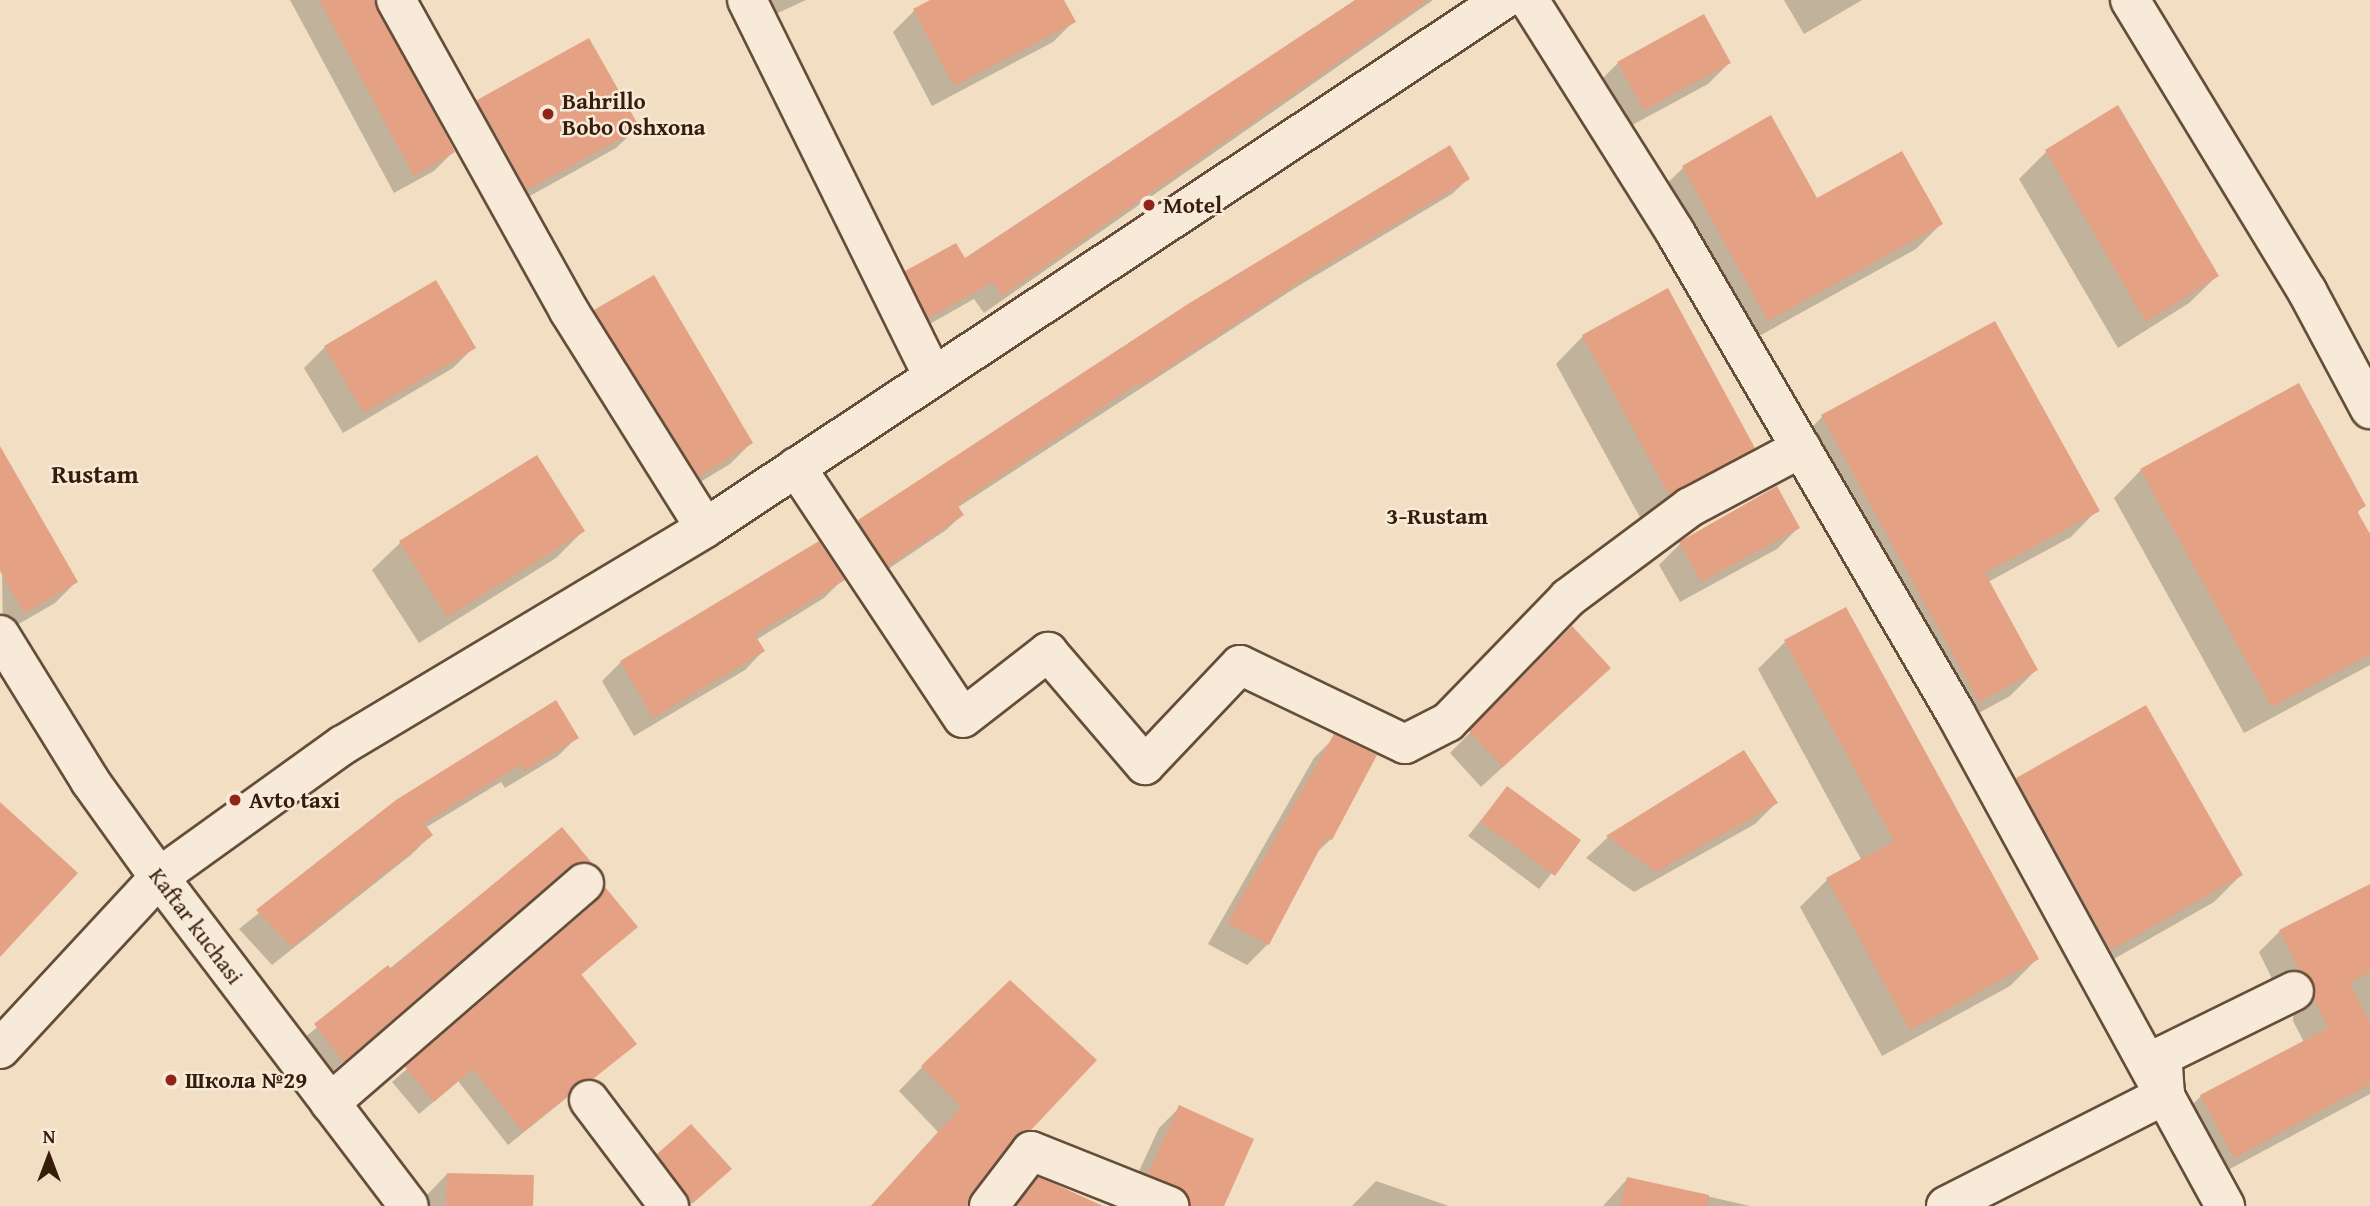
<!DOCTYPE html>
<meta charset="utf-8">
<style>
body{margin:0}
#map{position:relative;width:2370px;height:1206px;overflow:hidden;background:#f2dfc3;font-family:"Gentium Book Plus",serif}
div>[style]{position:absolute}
.shadow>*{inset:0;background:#0003}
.building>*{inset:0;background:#e4a184}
.roads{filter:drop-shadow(2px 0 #664d39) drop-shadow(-2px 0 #664d39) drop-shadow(0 2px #664d39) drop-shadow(0 -2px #664d39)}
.street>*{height:38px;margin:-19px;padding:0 19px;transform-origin:19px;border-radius:19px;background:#f7ead8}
.secondary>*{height:38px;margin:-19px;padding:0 19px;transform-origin:19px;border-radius:19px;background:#f7ead8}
.dots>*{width:19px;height:19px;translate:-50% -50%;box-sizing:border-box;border:4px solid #f7ead8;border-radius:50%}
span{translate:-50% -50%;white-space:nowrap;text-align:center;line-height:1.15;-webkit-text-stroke:5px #f7ead8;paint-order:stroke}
.poi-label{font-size:23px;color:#371c0b;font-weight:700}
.left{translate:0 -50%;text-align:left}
.street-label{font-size:23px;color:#371c0b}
.neighbourhood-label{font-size:24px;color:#371c0b;font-weight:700}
.quarter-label{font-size:26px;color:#371c0b;font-weight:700}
.north{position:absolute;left:14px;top:1122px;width:70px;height:70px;-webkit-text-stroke:5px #f7ead8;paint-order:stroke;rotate:0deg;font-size:19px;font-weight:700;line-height:28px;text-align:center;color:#371c0b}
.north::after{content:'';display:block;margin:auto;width:24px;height:32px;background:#371c0b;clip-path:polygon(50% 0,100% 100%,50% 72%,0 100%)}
</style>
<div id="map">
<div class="shadow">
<i style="clip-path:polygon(290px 0,374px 0,375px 11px,453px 152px,434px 171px,394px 193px)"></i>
<i style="clip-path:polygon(731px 0,806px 0,752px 25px)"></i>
<i style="clip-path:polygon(934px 0,1062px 0,1074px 21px,1053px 42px,932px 106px,893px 32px,914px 11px)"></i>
<i style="clip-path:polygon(1359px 0,1433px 0,984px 313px,974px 299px,910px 335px,888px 290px,906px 272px,964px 261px)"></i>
<i style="clip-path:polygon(1784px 0,1862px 0,1804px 34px)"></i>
<i style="clip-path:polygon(589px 40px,637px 128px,616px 148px,505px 210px,457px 122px,478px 102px)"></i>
<i style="clip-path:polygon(1618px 63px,1729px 63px,1708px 84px,1623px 130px,1597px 84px)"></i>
<i style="clip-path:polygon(1770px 118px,1816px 200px,1941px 224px,1916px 249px,1743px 345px,1657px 193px,1683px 168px)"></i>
<i style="clip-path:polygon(2046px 152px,2217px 276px,2189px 303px,2118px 348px,2019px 179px)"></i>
<i style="clip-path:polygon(1468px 179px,1452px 194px,1295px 288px,957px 508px,962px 515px,946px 530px,872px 580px,843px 537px,859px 522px,1188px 306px)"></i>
<i style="clip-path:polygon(595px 311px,751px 443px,730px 464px,677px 496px,574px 332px)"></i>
<i style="clip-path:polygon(1583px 336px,1753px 447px,1726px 474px,1642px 521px,1556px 364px)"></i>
<i style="clip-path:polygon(325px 347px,474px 347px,453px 368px,343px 433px,304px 368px)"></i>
<i style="clip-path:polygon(1822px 417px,2097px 510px,2071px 537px,1988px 582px,2036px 670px,2010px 696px,1953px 727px,1796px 443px)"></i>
<i style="clip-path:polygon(0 448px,76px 582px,55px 603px,3px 633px)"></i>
<i style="clip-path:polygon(537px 457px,583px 531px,556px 558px,419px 643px,372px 570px,400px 543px)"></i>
<i style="clip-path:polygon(2141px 470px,2364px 506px,2357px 513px,2370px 537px,2370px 665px,2244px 733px,2114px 498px)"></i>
<i style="clip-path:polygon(1798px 528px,1777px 549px,1680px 602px,1659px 565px,1680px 544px)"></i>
<i style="clip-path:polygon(842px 580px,824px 598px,756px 640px,763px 651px,745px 670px,634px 736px,602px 681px,621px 662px)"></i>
<i style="clip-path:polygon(1572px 628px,1588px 689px,1481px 787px,1450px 753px)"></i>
<i style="clip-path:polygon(1785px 642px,2037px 959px,2010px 986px,1882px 1056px,1800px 907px,1827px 880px,1862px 861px,1758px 669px)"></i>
<i style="clip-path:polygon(577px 737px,558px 756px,505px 788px,501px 782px,425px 828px,431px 835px,412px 854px,272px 965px,239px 929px,397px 802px)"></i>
<i style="clip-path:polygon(1335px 737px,1331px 839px,1314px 855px,1268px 944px,1247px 965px,1208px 944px,1314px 758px)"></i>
<i style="clip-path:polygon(1744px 752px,1776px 803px,1755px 824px,1634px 892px,1586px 858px,1607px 838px)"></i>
<i style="clip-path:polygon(2017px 780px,2241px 875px,2214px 902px,2084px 976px,1990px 807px)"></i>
<i style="clip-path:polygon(1507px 788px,1578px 840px,1539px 889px,1468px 836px)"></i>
<i style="clip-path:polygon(562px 829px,590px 863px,574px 879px,552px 882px,327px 1076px,299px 1042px)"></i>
<i style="clip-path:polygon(605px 890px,636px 926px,580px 976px,635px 1043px,508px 1145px,458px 1081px,419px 1114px,392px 1082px,587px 912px)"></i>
<i style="clip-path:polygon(2370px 890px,2370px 1094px,2213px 1178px,2180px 1117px,2201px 1096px,2304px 1042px,2293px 1021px,2294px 1003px,2278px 991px,2259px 952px,2280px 931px)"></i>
<i style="clip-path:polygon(922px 1067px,1029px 1129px,996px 1157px,970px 1192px,968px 1206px,871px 1206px,938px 1132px,899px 1091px)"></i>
<i style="clip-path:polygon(1180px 1107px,1222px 1206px,1155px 1206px,1128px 1195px,1159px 1128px)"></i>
<i style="clip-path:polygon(658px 1155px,715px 1183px,689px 1206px,672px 1206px,644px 1169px)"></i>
<i style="clip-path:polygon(447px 1174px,531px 1206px,426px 1206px,426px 1196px)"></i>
<i style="clip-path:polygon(1628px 1178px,1750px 1206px,1603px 1206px)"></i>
<i style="clip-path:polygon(1039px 1180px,1098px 1206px,1013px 1206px)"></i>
<i style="clip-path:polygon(1376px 1181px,1449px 1206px,1352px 1206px)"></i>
</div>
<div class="building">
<i style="clip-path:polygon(319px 0,374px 0,455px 152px,414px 176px)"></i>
<i style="clip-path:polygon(930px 0,1064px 0,1076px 22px,954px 86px,913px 9px)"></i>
<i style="clip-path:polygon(1355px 0,1428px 0,1002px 296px,993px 282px,928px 318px,905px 271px,956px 243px,965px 258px)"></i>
<i style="clip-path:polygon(1704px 14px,1731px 63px,1644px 110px,1617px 62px)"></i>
<i style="clip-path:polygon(589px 38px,640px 128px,527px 190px,477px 100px)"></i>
<i style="clip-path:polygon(2118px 105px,2219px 276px,2146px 322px,2045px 150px)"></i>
<i style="clip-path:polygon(1771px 115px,1817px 198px,1902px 151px,1943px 224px,1768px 321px,1682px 166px)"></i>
<i style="clip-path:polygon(1450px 145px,1470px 179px,1313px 273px,1139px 387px,1137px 384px,957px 505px,964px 515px,888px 566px,858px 520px,1188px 304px)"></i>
<i style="clip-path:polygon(654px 275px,753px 443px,699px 477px,594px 310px)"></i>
<i style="clip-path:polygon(436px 280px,476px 348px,364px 413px,324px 346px)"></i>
<i style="clip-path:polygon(1668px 288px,1755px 448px,1669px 495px,1582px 335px)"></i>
<i style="clip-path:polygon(1995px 321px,2100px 511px,1985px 573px,2038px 670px,1979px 702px,1821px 415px)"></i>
<i style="clip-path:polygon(2299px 383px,2366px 506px,2357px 511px,2370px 534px,2370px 654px,2272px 707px,2140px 469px)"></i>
<i style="clip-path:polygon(0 446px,78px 582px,24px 613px,0 571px)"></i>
<i style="clip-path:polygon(537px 455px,585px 531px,447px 617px,399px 541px)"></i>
<i style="clip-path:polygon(1777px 486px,1800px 528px,1701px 582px,1679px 542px)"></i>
<i style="clip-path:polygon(819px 541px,845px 580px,755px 635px,765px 651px,653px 718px,620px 661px)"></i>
<i style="clip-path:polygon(1846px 607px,2039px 959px,1910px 1030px,1826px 878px,1894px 841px,1784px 640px)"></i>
<i style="clip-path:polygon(1572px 626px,1611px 668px,1503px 767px,1469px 731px)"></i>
<i style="clip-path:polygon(556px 700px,579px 738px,524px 771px,520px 765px,424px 823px,433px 835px,292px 947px,256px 910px,396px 800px)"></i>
<i style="clip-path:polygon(2146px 705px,2243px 875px,2111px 950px,2016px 778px)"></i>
<i style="clip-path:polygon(1334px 734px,1377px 755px,1332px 840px,1326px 837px,1269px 945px,1227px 923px)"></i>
<i style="clip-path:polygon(1744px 750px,1778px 803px,1656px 872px,1606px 836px)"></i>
<i style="clip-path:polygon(1507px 786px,1581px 840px,1555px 876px,1480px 822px)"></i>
<i style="clip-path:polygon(0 802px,78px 873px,0 957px)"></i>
<i style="clip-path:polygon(562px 827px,592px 863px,570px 866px,344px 1062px,314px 1024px,388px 965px,391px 969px)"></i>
<i style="clip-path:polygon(2370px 884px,2370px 972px,2350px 983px,2370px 1023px,2370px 1084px,2234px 1158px,2200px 1095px,2328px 1028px,2314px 999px,2314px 982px,2299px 970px,2279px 930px)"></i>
<i style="clip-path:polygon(605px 887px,638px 927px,581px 974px,637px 1044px,593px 1079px,575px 1083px,568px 1096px,523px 1132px,473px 1069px,434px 1102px,405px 1067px,598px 900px)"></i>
<i style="clip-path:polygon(1010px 980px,1097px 1060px,1031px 1130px,1014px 1138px,972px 1193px,968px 1206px,871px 1206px,961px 1107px,921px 1066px)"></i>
<i style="clip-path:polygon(1179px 1105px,1254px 1139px,1224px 1206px,1190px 1206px,1186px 1192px,1148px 1174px)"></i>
<i style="clip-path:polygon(691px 1124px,732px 1169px,693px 1203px,657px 1154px)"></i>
<i style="clip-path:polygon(447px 1173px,534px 1175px,533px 1206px,446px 1206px)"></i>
<i style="clip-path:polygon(1038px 1177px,1057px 1185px,1103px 1206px,1017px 1206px)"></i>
<i style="clip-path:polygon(1627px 1177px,1709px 1195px,1708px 1206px,1620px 1206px)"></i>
</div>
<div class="roads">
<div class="street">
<i style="left:396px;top:0;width:356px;rotate:60.9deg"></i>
<i style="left:569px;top:311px;width:256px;rotate:57.9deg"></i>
<i style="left:747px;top:0;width:420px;rotate:63.7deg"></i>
<i style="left:1529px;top:0;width:274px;rotate:57.8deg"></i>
<i style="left:1675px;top:232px;width:558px;rotate:59.76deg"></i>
<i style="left:1956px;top:714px;width:561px;rotate:61.33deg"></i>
<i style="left:2130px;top:0;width:341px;rotate:58.7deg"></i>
<i style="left:2307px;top:291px;width:134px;rotate:61.9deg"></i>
<i style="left:796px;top:467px;width:301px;rotate:56.4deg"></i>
<i style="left:963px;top:718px;width:108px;rotate:-37.8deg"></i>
<i style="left:1048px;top:652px;width:149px;rotate:49.4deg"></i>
<i style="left:1145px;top:765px;width:138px;rotate:-46.5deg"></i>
<i style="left:1240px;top:665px;width:183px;rotate:25.6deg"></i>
<i style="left:1405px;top:744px;width:48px;rotate:-27.1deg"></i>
<i style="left:1448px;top:722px;width:173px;rotate:-45.9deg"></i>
<i style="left:1568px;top:598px;width:152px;rotate:-36.7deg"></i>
<i style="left:1690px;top:507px;width:126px;rotate:-28deg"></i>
<i style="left:159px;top:877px;width:413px;rotate:52.8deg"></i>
<i style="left:589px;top:1100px;width:133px;rotate:53deg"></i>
<i style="left:330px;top:1103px;width:336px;rotate:-40.9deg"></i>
<i style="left:989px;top:1206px;width:69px;rotate:-52.6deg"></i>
<i style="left:1031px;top:1151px;width:149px;rotate:21.7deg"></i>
<i style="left:1946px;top:1206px;width:246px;rotate:-26.9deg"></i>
<i style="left:2165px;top:1095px;width:39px;rotate:-94deg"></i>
<i style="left:2162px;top:1056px;width:147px;rotate:-26.2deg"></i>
</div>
<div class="secondary">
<i style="left:0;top:635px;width:172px;rotate:58.3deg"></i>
<i style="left:90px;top:781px;width:118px;rotate:54.3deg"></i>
<i style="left:0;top:1049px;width:234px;rotate:-47.2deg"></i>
<i style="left:159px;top:877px;width:226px;rotate:-35.7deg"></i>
<i style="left:343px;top:745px;width:422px;rotate:-30.9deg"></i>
<i style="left:705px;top:528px;width:957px;rotate:-33.49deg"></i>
</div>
</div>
<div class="dots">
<i style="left:548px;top:114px;background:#8f2418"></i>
<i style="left:1149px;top:205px;background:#8f2418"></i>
<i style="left:235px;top:800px;background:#8f2418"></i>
<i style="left:171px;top:1080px;background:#8f2418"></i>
</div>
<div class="poi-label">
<span class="left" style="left:562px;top:114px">Bahrillo<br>Bobo Oshxona</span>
<span class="left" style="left:1163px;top:205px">Motel</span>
<span class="left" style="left:249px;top:800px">Avto taxi</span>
<span class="left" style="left:185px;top:1080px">Школа №29</span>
</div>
<div class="street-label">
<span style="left:196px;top:926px;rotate:53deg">Kaftar kuchasi</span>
</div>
<div class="neighbourhood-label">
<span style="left:1437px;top:516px">3-Rustam</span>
</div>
<div class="quarter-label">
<span style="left:95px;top:474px">Rustam</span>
</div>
<div class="north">N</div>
</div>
